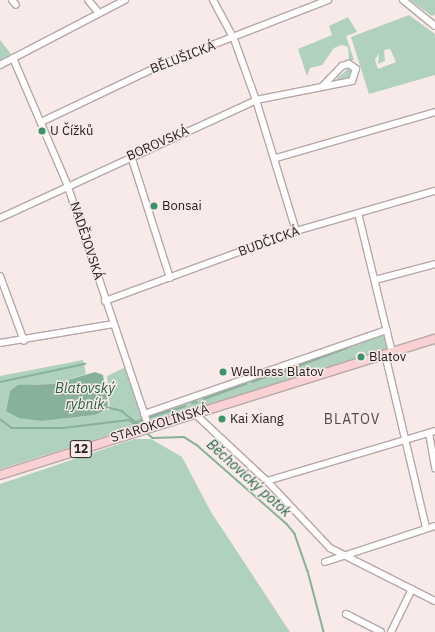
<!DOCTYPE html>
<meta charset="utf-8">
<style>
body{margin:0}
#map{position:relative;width:435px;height:632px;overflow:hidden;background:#f9eaea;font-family:"IBM Plex Sans",sans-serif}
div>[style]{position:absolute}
.green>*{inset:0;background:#b0d1bd}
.water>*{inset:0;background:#87b199}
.stream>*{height:1.5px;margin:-0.75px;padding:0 0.75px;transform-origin:0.75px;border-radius:0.75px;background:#87b199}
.roads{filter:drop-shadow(1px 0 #b6a8a8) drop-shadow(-1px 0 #b6a8a8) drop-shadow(0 1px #b6a8a8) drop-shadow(0 -1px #b6a8a8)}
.minor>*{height:6px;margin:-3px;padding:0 3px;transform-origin:3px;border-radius:3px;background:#fff}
.major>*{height:8px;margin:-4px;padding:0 4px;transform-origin:4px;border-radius:4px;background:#fad1d3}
.dots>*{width:11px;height:11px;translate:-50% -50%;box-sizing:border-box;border:2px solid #f9eaea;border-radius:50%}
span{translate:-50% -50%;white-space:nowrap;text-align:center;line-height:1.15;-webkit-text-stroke:3px #f9eaea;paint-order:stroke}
.shield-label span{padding:1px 3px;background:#f9eaea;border:1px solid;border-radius:3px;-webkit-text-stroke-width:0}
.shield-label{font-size:12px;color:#262121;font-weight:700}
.street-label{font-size:13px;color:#262121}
.poi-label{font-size:13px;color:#262121}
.left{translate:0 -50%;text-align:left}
.water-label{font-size:14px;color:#1c6141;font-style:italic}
.neighbourhood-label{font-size:14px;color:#564a4a;letter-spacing:1px}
</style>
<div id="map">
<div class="green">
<i style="clip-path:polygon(410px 0,435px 0,435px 14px,432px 16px)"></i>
<i style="clip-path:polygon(evenodd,409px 15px,435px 34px,435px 75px,369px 94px,351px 37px,409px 15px,390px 49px,396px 62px,378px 69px,375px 60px,379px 53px,378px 64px,385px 61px,384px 50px,390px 49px)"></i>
<i style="clip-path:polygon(348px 17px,357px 32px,346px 36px,354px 60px,349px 60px,348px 47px,342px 45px,334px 48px,322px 65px,310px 68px,307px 76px,298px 49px,332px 35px,329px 26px)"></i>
<i style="clip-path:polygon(0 40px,11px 54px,0 61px)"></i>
<i style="clip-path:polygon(350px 67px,354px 70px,353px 79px,332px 83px)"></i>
<i style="clip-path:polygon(387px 330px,392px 352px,149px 427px,144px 414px)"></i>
<i style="clip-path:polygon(83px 360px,86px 374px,54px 384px,35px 384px,10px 391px,6px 410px,42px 421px,95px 415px,110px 409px,107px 376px,126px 367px,145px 424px,0 469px,0 376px)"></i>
<i style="clip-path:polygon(134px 439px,151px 439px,182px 457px,211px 512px,290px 632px,0 632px,0 484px)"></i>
</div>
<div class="water">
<i style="clip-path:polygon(95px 372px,103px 375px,108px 404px,106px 410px,95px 415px,42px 421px,19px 418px,6px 411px,10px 391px,18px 385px,54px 384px)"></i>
</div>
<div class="stream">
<i style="left:279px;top:373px;width:72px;rotate:-20.2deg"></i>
<i style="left:0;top:382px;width:87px;rotate:-12deg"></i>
<i style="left:252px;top:382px;width:23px;rotate:-20deg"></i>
<i style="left:204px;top:399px;width:45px;rotate:-19.7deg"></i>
<i style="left:192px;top:403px;width:5px;rotate:-11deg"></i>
<i style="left:107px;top:407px;width:16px;rotate:15deg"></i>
<i style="left:122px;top:411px;width:21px;rotate:39deg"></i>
<i style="left:150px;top:417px;width:37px;rotate:-17deg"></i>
<i style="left:0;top:419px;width:15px;rotate:37deg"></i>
<i style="left:12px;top:428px;width:51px"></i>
<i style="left:63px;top:428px;width:66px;rotate:-6.9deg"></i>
<i style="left:129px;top:420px;width:13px;rotate:32deg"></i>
<i style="left:137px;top:422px;width:5px;rotate:-22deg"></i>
<i style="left:146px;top:432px;width:9px;rotate:41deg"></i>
<i style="left:153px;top:438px;width:31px;rotate:-2deg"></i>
<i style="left:184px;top:437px;width:15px;rotate:32deg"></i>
<i style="left:197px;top:445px;width:120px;rotate:41.3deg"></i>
<i style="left:287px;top:524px;width:13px;rotate:51deg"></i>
<i style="left:295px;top:534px;width:39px;rotate:71deg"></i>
<i style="left:308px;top:571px;width:63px;rotate:75.3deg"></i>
</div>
<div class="roads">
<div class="minor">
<i style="left:12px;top:0;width:6px;rotate:51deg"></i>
<i style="left:88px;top:0;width:17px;rotate:50deg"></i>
<i style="left:213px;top:0;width:44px;rotate:61.7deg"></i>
<i style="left:234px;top:39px;width:65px;rotate:70.2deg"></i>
<i style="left:256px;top:100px;width:137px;rotate:73deg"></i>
<i style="left:403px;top:0;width:41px;rotate:39.1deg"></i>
<i style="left:13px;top:58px;width:137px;rotate:66.8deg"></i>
<i style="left:67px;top:184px;width:256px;rotate:71.4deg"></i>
<i style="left:0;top:65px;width:141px;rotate:-27.5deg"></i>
<i style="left:41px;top:122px;width:135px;rotate:-25.4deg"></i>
<i style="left:163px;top:64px;width:177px;rotate:-21.2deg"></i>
<i style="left:131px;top:156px;width:128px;rotate:72.3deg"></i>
<i style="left:276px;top:158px;width:166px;rotate:-16.1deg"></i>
<i style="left:358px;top:213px;width:143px;rotate:76.3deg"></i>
<i style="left:0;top:218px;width:282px;rotate:-24.7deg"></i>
<i style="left:256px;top:100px;width:98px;rotate:-11.2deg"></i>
<i style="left:352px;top:81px;width:13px;rotate:-72deg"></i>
<i style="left:356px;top:69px;width:9px;rotate:-144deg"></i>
<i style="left:349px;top:64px;width:7px;rotate:164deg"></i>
<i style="left:342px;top:66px;width:29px;rotate:134deg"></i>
<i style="left:0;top:276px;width:69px;rotate:69.7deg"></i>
<i style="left:375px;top:280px;width:62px;rotate:-14.9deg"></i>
<i style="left:105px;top:301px;width:203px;rotate:-20.1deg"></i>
<i style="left:296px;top:231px;width:145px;rotate:-16.1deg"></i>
<i style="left:0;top:343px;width:115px;rotate:-9.5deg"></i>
<i style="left:385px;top:354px;width:179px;rotate:76.7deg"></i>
<i style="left:194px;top:413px;width:100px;rotate:43deg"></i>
<i style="left:267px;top:481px;width:92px;rotate:46.8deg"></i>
<i style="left:330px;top:548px;width:118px;rotate:26.8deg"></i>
<i style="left:144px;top:414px;width:257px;rotate:-19.1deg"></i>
<i style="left:429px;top:433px;width:36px;rotate:80deg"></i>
<i style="left:267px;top:481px;width:175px;rotate:-16.6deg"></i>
<i style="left:325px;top:562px;width:116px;rotate:-18.1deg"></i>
<i style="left:346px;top:614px;width:39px;rotate:27deg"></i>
<i style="left:391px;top:632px;width:48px;rotate:-64deg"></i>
</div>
<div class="major">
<i style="left:0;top:475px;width:456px;rotate:-17.4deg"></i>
</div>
</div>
<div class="dots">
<i style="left:42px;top:131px;background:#3b9368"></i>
<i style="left:154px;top:206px;background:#3b9368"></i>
<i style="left:361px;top:357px;background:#3b9368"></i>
<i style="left:223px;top:372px;background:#3b9368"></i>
<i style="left:222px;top:419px;background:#3b9368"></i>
</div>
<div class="shield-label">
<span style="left:81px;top:449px">12</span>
</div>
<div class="street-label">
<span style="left:183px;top:58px;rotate:-21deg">BĚLUŠICKÁ</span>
<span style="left:158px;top:144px;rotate:-24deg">BOROVSKÁ</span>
<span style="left:86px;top:241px;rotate:72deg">NADĚJOVSKÁ</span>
<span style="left:269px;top:242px;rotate:-20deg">BUDČICKÁ</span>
<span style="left:160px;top:424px;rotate:-17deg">STAROKOLÍNSKÁ</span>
</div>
<div class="poi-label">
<span class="left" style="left:50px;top:131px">U Čížků</span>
<span class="left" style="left:162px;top:206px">Bonsai</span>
<span class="left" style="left:369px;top:357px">Blatov</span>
<span class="left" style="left:231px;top:372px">Wellness Blatov</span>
<span class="left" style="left:230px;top:419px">Kai Xiang</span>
</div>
<div class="water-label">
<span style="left:85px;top:396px">Blatovský<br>rybník</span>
<span style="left:249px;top:478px;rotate:42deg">Běchovický potok</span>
</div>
<div class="neighbourhood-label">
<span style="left:352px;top:419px">BLATOV</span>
</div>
</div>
